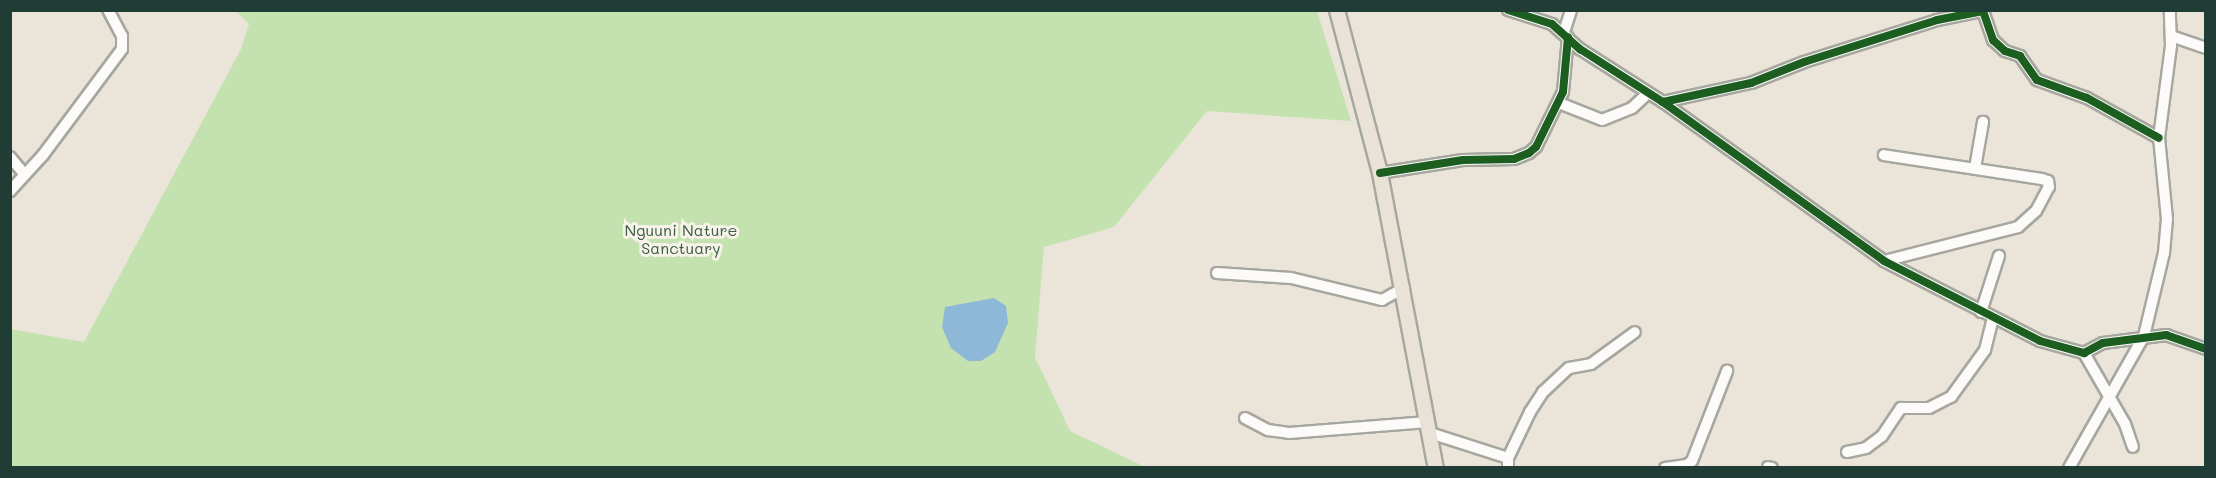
<!DOCTYPE html>
<style>
body{margin:0}
#map{position:relative;width:2216px;height:478px;overflow:hidden;background:#ebe5d9;font-family:Mali,sans-serif}
div>[style]{position:absolute}
.green>*{inset:0;background:#c4e1b0}
.water>*{inset:0;background:#8db8d8}
.roads{filter:drop-shadow(2px 0 #a6a79f) drop-shadow(-2px 0 #a6a79f) drop-shadow(0 2px #a6a79f) drop-shadow(0 -2px #a6a79f)}
.minor>*{height:10px;margin:-5px;padding:0 5px;transform-origin:5px;border-radius:5px;background:#fcfbf9}
.major>*{height:14px;margin:-7px;padding:0 7px;transform-origin:7px;border-radius:7px;background:#eae2d6}
.cycleway>*{height:8px;margin:-4px;padding:0 4px;transform-origin:4px;border-radius:4px;background:#1b5e20}
span{translate:-50% -50%;white-space:nowrap;text-align:center;line-height:1.15;-webkit-text-stroke:6px #f7f3e8;paint-order:stroke}
.park-label{font-size:16px;color:#3a5d46}
.frame{position:absolute;inset:0;border:12px solid #1f3d34;pointer-events:none}
</style>
<div id="map">
<div class="green">
<i style="clip-path:polygon(236px 11px,1317px 11px,1351px 121px,1207px 111px,1114px 227px,1044px 247px,1035px 357px,1070px 431px,1145px 467px,11px 467px,10px 329px,84px 342px,241px 49px,249px 24px)"></i>
</div>
<div class="water">
<i style="clip-path:polygon(994px 298px,1006px 306px,1008px 323px,995px 352px,981px 361px,968px 361px,951px 348px,942px 327px,945px 307px)"></i>
</div>
<div class="roads">
<div class="minor">
<i style="left:1508px;top:10px;width:46px;rotate:17.7deg"></i>
<i style="left:1552px;top:24px;width:38px;rotate:42deg"></i>
<i style="left:1580px;top:49px;width:98px;rotate:32.6deg"></i>
<i style="left:1663px;top:102px;width:90px;rotate:-12.2deg"></i>
<i style="left:1751px;top:83px;width:57px;rotate:-21.6deg"></i>
<i style="left:1804px;top:62px;width:139px;rotate:-17.5deg"></i>
<i style="left:1937px;top:20px;width:47px;rotate:-11.1deg"></i>
<i style="left:1983px;top:11px;width:31px;rotate:71deg"></i>
<i style="left:1993px;top:40px;width:16px;rotate:43deg"></i>
<i style="left:2005px;top:51px;width:16px;rotate:18deg"></i>
<i style="left:2020px;top:56px;width:29px;rotate:55deg"></i>
<i style="left:2037px;top:80px;width:53px;rotate:19.8deg"></i>
<i style="left:2087px;top:98px;width:82px;rotate:29.1deg"></i>
<i style="left:1564px;top:32px;width:23px;rotate:-72deg"></i>
<i style="left:2171px;top:36px;width:37px;rotate:19deg"></i>
<i style="left:1663px;top:102px;width:272px;rotate:35.7deg"></i>
<i style="left:1884px;top:261px;width:175px;rotate:27.1deg"></i>
<i style="left:2040px;top:341px;width:46px;rotate:15.3deg"></i>
<i style="left:2084px;top:353px;width:21px;rotate:-28deg"></i>
<i style="left:2103px;top:343px;width:64px;rotate:-7.2deg"></i>
<i style="left:2166px;top:335px;width:42px;rotate:19.3deg"></i>
<i style="left:1559px;top:103px;width:46px;rotate:21.6deg"></i>
<i style="left:1602px;top:120px;width:32px;rotate:-22deg"></i>
<i style="left:1632px;top:108px;width:22px;rotate:-43deg"></i>
<i style="left:10px;top:157px;width:23px;rotate:50deg"></i>
<i style="left:1975px;top:168px;width:47px;rotate:-80.1deg"></i>
<i style="left:1380px;top:173px;width:84px;rotate:-8.9deg"></i>
<i style="left:1463px;top:160px;width:51px;rotate:-1.1deg"></i>
<i style="left:1514px;top:159px;width:16px;rotate:-22deg"></i>
<i style="left:1529px;top:153px;width:9px;rotate:-41deg"></i>
<i style="left:1536px;top:147px;width:61px;rotate:-63.9deg"></i>
<i style="left:1563px;top:92px;width:55px;rotate:-84.8deg"></i>
<i style="left:10px;top:191px;width:49px;rotate:-47.5deg"></i>
<i style="left:43px;top:155px;width:132px;rotate:-53.3deg"></i>
<i style="left:122px;top:49px;width:13px;rotate:-90deg"></i>
<i style="left:122px;top:36px;width:30px;rotate:-118deg"></i>
<i style="left:1884px;top:261px;width:138px;rotate:-14.2deg"></i>
<i style="left:2018px;top:227px;width:24px;rotate:-42deg"></i>
<i style="left:2036px;top:211px;width:27px;rotate:-62deg"></i>
<i style="left:2049px;top:187px;width:6px;rotate:-99deg"></i>
<i style="left:2048px;top:181px;width:6px;rotate:-162deg"></i>
<i style="left:2042px;top:179px;width:160px;rotate:-171.4deg"></i>
<i style="left:1217px;top:273px;width:74px;rotate:3.9deg"></i>
<i style="left:1291px;top:278px;width:94px;rotate:13.6deg"></i>
<i style="left:1382px;top:300px;width:25px;rotate:-29deg"></i>
<i style="left:1981px;top:312px;width:59px;rotate:-72.2deg"></i>
<i style="left:2084px;top:353px;width:82px;rotate:60deg"></i>
<i style="left:2125px;top:424px;width:24px;rotate:71deg"></i>
<i style="left:1245px;top:418px;width:26px;rotate:28deg"></i>
<i style="left:1268px;top:430px;width:21px;rotate:8deg"></i>
<i style="left:1289px;top:433px;width:139px;rotate:-4.5deg"></i>
<i style="left:1430px;top:433px;width:82px;rotate:17.8deg"></i>
<i style="left:1847px;top:452px;width:19px;rotate:-12deg"></i>
<i style="left:1866px;top:448px;width:20px;rotate:-37deg"></i>
<i style="left:1882px;top:436px;width:34px;rotate:-56deg"></i>
<i style="left:1901px;top:408px;width:28px"></i>
<i style="left:1929px;top:408px;width:25px;rotate:-27deg"></i>
<i style="left:1951px;top:397px;width:58px;rotate:-54.1deg"></i>
<i style="left:1985px;top:350px;width:34px;rotate:-76deg"></i>
<i style="left:1768px;top:467px;width:4px;rotate:14deg"></i>
<i style="left:1508px;top:468px;width:10px;rotate:-90deg"></i>
<i style="left:1508px;top:458px;width:51px;rotate:-64.4deg"></i>
<i style="left:1530px;top:412px;width:24px;rotate:-57deg"></i>
<i style="left:1543px;top:392px;width:35px;rotate:-43deg"></i>
<i style="left:1569px;top:368px;width:22px;rotate:-10deg"></i>
<i style="left:1591px;top:364px;width:54px;rotate:-36deg"></i>
<i style="left:1665px;top:468px;width:22px;rotate:-8deg"></i>
<i style="left:1687px;top:465px;width:6px;rotate:-39deg"></i>
<i style="left:1692px;top:461px;width:97px;rotate:-68.7deg"></i>
<i style="left:2069px;top:468px;width:152px;rotate:-60.4deg"></i>
<i style="left:2144px;top:336px;width:85px;rotate:-76.5deg"></i>
<i style="left:2164px;top:253px;width:34px;rotate:-85deg"></i>
<i style="left:2167px;top:219px;width:81px;rotate:-95.6deg"></i>
<i style="left:2159px;top:138px;width:93px;rotate:-82.6deg"></i>
<i style="left:2171px;top:46px;width:36px;rotate:-92deg"></i>
</div>
<div class="major">
<i style="left:1337px;top:10px;width:169px;rotate:75.2deg"></i>
<i style="left:1380px;top:173px;width:300px;rotate:79.3deg"></i>
</div>
</div>
<div class="cycleway">
<i style="left:1508px;top:10px;width:46px;rotate:17.7deg"></i>
<i style="left:1552px;top:24px;width:38px;rotate:42deg"></i>
<i style="left:1580px;top:49px;width:98px;rotate:32.6deg"></i>
<i style="left:1663px;top:102px;width:90px;rotate:-12.2deg"></i>
<i style="left:1751px;top:83px;width:57px;rotate:-21.6deg"></i>
<i style="left:1804px;top:62px;width:139px;rotate:-17.5deg"></i>
<i style="left:1937px;top:20px;width:47px;rotate:-11.1deg"></i>
<i style="left:1983px;top:11px;width:31px;rotate:71deg"></i>
<i style="left:1993px;top:40px;width:16px;rotate:43deg"></i>
<i style="left:2005px;top:51px;width:16px;rotate:18deg"></i>
<i style="left:2020px;top:56px;width:29px;rotate:55deg"></i>
<i style="left:2037px;top:80px;width:53px;rotate:19.8deg"></i>
<i style="left:2087px;top:98px;width:82px;rotate:29.1deg"></i>
<i style="left:1663px;top:102px;width:272px;rotate:35.7deg"></i>
<i style="left:1884px;top:261px;width:175px;rotate:27.1deg"></i>
<i style="left:2040px;top:341px;width:46px;rotate:15.3deg"></i>
<i style="left:2084px;top:353px;width:21px;rotate:-28deg"></i>
<i style="left:2103px;top:343px;width:64px;rotate:-7.2deg"></i>
<i style="left:2166px;top:335px;width:42px;rotate:19.3deg"></i>
<i style="left:1380px;top:173px;width:84px;rotate:-8.9deg"></i>
<i style="left:1463px;top:160px;width:51px;rotate:-1.1deg"></i>
<i style="left:1514px;top:159px;width:16px;rotate:-22deg"></i>
<i style="left:1529px;top:153px;width:9px;rotate:-41deg"></i>
<i style="left:1536px;top:147px;width:61px;rotate:-63.9deg"></i>
<i style="left:1563px;top:92px;width:55px;rotate:-84.8deg"></i>
</div>
<div class="park-label">
<span style="left:681px;top:239px">Nguuni Nature<br>Sanctuary</span>
</div>
<div class="frame"></div>
</div>
